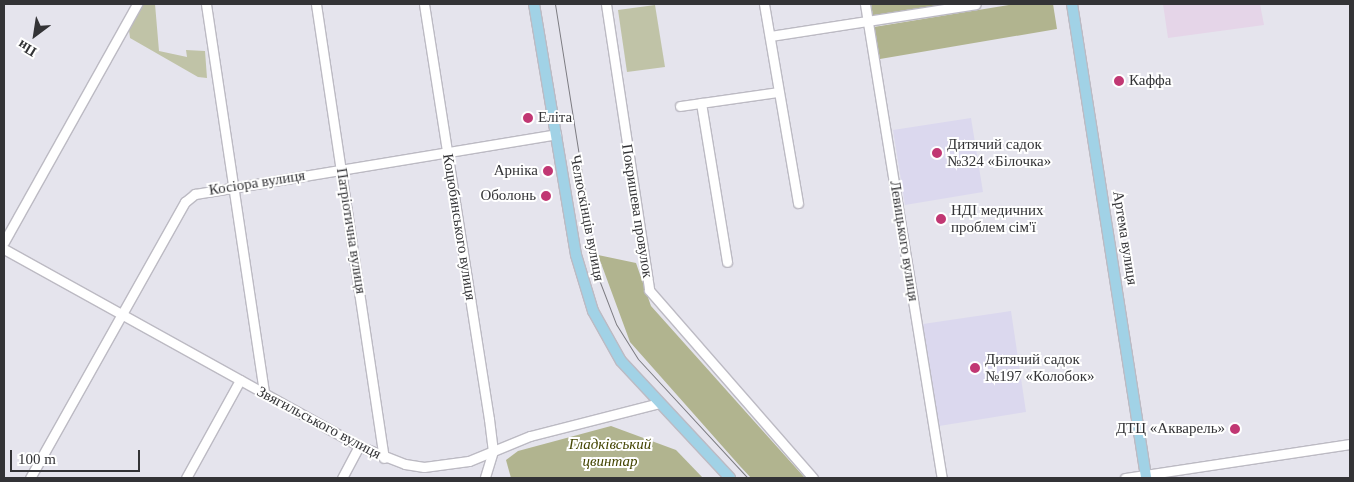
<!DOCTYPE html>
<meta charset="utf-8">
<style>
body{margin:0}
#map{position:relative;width:1354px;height:482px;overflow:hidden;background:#e5e4ed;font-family:Georgia,serif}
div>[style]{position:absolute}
.commercial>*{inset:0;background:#e5d5e8}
.education>*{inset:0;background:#dbd8ee}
.green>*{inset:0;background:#c0c3a7}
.forest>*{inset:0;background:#b1b48f}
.roads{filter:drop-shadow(1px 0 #bcbac3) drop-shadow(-1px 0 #bcbac3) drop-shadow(0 1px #bcbac3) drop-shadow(0 -1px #bcbac3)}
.minor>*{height:9px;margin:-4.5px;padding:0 4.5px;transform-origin:4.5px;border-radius:4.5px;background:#fff}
.major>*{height:10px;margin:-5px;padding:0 5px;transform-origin:5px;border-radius:5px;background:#a1d2e6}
.tram>*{height:1px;margin:-0.5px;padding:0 0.5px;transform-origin:0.5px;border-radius:0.5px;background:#7c7b81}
.dots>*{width:14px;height:14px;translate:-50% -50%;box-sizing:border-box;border:2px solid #fff;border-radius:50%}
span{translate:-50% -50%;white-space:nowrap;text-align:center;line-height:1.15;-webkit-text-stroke:4px #fff;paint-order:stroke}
.poi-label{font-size:15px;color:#333336}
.left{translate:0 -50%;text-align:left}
.right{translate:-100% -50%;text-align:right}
.street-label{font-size:15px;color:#333336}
.park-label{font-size:15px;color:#444502;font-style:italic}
.frame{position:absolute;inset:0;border:5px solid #333336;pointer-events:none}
.north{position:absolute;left:10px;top:10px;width:50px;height:50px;-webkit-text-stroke:4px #fff;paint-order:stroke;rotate:211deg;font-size:14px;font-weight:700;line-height:20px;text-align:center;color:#333336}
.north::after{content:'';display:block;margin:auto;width:18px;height:22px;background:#333336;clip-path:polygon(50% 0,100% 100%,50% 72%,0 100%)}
.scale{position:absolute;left:10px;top:450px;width:130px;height:22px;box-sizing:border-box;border:2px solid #333336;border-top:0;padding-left:6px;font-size:15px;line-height:18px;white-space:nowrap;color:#333336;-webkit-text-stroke:4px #fff;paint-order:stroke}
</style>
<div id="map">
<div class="commercial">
<i style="clip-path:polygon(1163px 4px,1260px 4px,1264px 25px,1168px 38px)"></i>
</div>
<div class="education">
<i style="clip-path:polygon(971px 118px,983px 192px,905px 205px,893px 130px)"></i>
<i style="clip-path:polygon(1011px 311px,1026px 412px,939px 426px,923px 324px)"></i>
</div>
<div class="green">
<i style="clip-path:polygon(143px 4px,155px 4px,159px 51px,187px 57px,186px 50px,205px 51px,207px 78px,198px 77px,130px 38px,129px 30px)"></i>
<i style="clip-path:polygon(655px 5px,665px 67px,627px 72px,618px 10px)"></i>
</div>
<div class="forest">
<i style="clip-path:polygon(871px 4px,946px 4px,873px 16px)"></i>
<i style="clip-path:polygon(1015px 4px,1053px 4px,1057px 29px,880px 59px,874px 27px)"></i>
<i style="clip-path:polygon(598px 255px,636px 263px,651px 306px,805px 478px,751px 478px,739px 465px,630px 342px)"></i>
<i style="clip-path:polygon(611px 426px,676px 450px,703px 478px,511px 478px,506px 460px,518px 451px)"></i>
</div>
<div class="roads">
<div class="minor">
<i style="left:206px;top:4px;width:394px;rotate:81.5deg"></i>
<i style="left:316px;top:4px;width:459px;rotate:81.5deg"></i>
<i style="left:424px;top:4px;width:420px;rotate:81.1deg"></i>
<i style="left:489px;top:419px;width:32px;rotate:83deg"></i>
<i style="left:493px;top:451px;width:28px;rotate:107deg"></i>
<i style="left:606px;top:4px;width:289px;rotate:81.4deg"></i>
<i style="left:649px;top:290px;width:249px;rotate:48.9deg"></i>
<i style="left:764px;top:4px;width:202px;rotate:80.3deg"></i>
<i style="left:865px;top:4px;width:480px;rotate:80.8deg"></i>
<i style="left:770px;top:36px;width:208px;rotate:-8.8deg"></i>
<i style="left:701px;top:103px;width:161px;rotate:80.7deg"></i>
<i style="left:680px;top:106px;width:99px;rotate:-8.1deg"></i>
<i style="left:4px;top:242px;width:273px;rotate:-60.8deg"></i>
<i style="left:4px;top:249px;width:406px;rotate:29deg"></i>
<i style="left:359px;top:446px;width:49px;rotate:21.4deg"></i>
<i style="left:405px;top:464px;width:19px;rotate:9deg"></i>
<i style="left:424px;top:467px;width:45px;rotate:-7.6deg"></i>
<i style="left:469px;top:461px;width:66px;rotate:-22.3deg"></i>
<i style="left:530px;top:436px;width:133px;rotate:-14.3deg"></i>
<i style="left:30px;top:478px;width:317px;rotate:-60.7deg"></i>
<i style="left:185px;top:202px;width:13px;rotate:-39deg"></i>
<i style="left:195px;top:194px;width:366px;rotate:-9.4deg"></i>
<i style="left:186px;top:478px;width:112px;rotate:-61.1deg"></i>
<i style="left:342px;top:478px;width:36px;rotate:-62deg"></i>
<i style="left:1125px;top:478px;width:228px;rotate:-8.6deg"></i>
</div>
<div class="major">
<i style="left:534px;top:4px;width:254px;rotate:80.5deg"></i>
<i style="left:576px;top:255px;width:59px;rotate:73.1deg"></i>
<i style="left:593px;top:311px;width:57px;rotate:60.8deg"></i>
<i style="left:621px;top:361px;width:160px;rotate:47deg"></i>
<i style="left:1072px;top:4px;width:480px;rotate:81.1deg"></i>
</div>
</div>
<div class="tram">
<i style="left:555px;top:4px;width:276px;rotate:81deg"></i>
<i style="left:598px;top:277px;width:50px;rotate:69deg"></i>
<i style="left:616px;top:324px;width:41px;rotate:57.8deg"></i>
<i style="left:638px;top:359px;width:162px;rotate:47.3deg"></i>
</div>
<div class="dots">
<i style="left:1119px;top:81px;background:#c13773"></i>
<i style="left:528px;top:118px;background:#c13773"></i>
<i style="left:937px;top:153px;background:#c13773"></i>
<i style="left:548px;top:171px;background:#c13773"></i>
<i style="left:546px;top:196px;background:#c13773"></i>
<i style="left:941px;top:219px;background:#c13773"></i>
<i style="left:975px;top:368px;background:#c13773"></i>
<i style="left:1235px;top:429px;background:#c13773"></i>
</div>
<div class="poi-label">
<span class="left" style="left:1129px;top:81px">Каффа</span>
<span class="left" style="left:538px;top:118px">Еліта</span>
<span class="left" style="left:947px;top:153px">Дитячий садок<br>№324 «Білочка»</span>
<span class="right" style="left:538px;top:171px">Арніка</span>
<span class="right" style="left:536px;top:196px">Оболонь</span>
<span class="left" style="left:951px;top:219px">НДІ медичних<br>проблем сім'ї</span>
<span class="left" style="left:985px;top:368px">Дитячий садок<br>№197 «Колобок»</span>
<span class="right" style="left:1225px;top:429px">ДТЦ «Акварель»</span>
</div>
<div class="street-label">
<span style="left:257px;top:183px;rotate:-9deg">Косіора вулиця</span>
<span style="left:637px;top:211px;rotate:81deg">Покришева провулок</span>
<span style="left:587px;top:218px;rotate:79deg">Челюскінців вулиця</span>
<span style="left:459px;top:227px;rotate:81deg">Коцюбинського вулиця</span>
<span style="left:351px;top:231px;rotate:81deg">Патріотична вулиця</span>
<span style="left:1125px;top:238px;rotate:81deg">Артема вулиця</span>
<span style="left:904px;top:241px;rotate:81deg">Левицького вулиця</span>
<span style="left:319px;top:423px;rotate:28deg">Звягильського вулиця</span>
</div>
<div class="park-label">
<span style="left:610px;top:453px">Гладківський<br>цвинтар</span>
</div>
<div class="frame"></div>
<div class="north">Пн</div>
<div class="scale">100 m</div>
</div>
